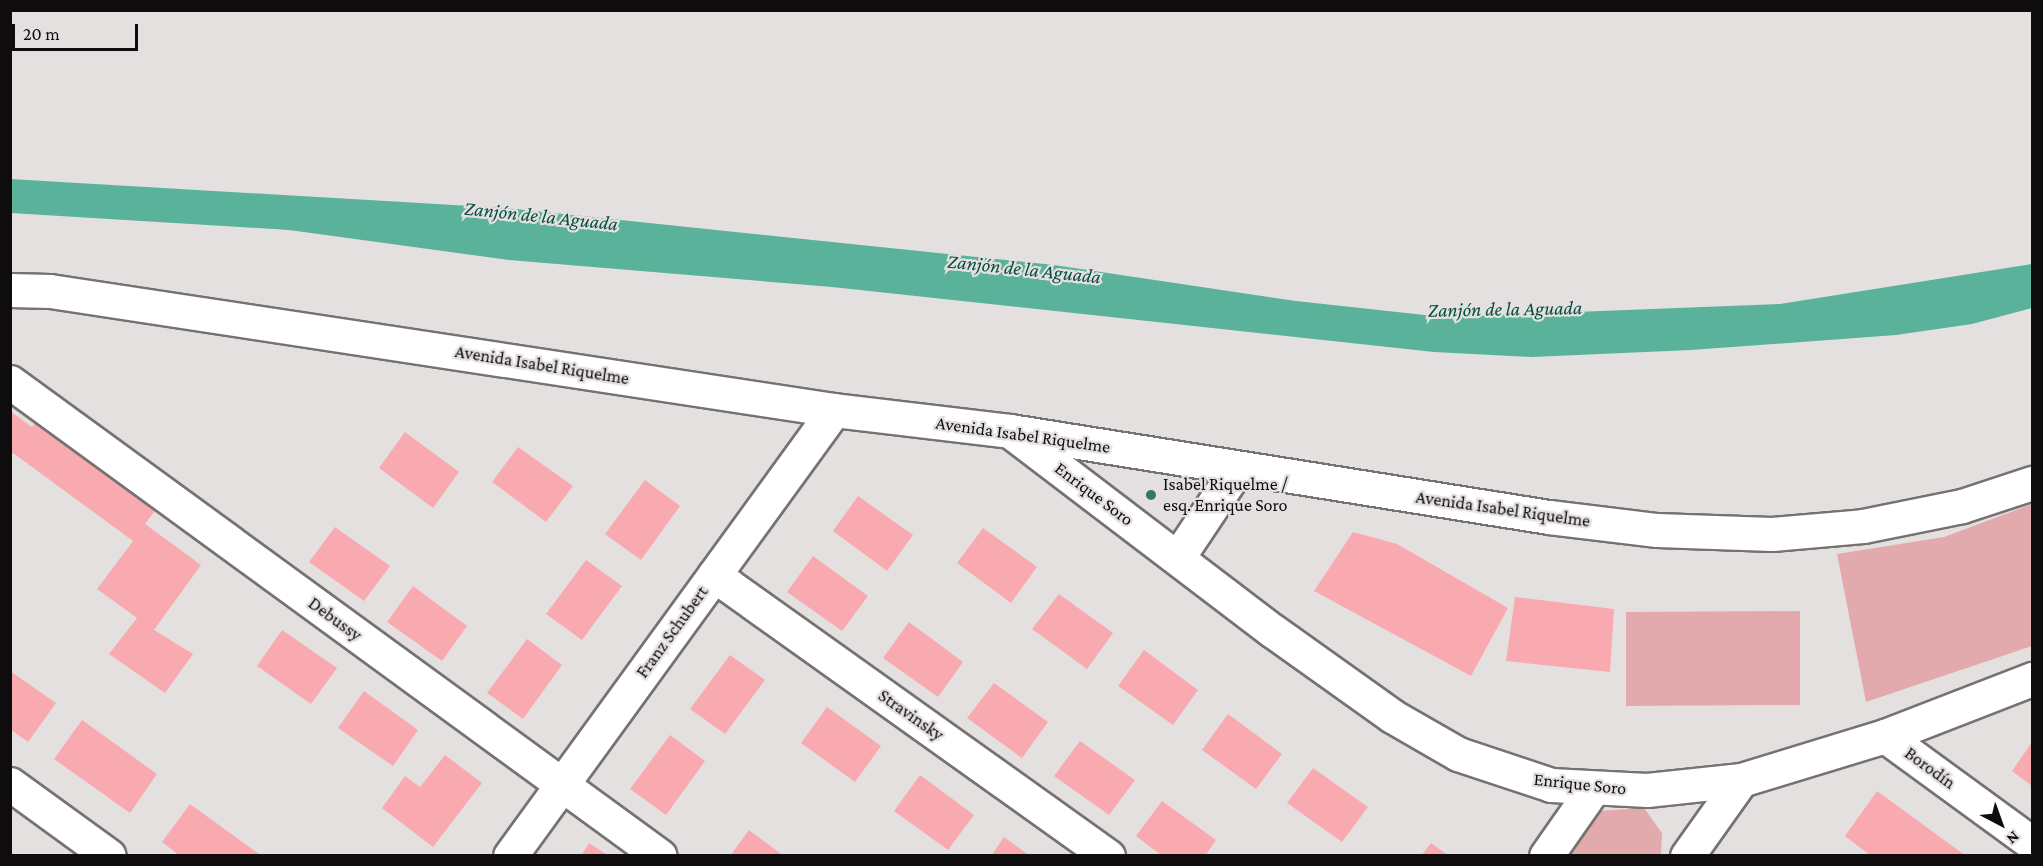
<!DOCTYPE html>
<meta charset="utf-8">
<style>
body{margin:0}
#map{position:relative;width:2043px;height:866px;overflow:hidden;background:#e5e0e0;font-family:"Crimson Pro",serif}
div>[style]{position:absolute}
.green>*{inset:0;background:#e3aaae}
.water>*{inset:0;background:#5ab29a}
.building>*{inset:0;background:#f9aab0}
.roads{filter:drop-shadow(2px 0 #767272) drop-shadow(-2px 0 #767272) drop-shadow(0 2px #767272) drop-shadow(0 -2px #767272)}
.minor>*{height:33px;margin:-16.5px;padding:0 16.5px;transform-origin:16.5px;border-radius:16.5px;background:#fff}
.primary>*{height:33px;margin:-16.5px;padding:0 16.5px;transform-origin:16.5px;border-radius:16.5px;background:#fff}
.dots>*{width:16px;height:16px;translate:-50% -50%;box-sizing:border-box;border:3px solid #e5e0e0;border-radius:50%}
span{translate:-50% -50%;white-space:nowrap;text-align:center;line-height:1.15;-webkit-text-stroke:4.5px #e5e0e0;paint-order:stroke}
.street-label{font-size:18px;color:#0e0c0c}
.poi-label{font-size:18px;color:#0e0c0c}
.left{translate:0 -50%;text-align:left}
.water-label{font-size:20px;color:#004f3f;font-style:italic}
.frame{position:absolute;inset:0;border:12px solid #0e0c0c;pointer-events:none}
.north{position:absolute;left:1971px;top:794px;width:60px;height:60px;-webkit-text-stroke:4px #e5e0e0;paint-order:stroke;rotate:139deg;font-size:16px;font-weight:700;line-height:24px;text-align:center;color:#0e0c0c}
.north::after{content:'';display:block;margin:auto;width:21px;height:27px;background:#0e0c0c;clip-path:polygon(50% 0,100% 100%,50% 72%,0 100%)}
.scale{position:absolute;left:12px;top:24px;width:126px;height:27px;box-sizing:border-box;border:3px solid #0e0c0c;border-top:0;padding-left:8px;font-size:18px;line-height:21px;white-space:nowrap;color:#0e0c0c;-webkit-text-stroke:4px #e5e0e0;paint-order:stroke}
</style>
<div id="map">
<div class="green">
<i style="clip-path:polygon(2032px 504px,2032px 646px,1866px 702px,1837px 554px,1944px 537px)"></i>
<i style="clip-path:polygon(1800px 611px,1800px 705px,1626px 706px,1626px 612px)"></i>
<i style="clip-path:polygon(1644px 808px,1662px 833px,1661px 855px,1565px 856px,1598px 811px)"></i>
</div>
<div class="water">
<i style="clip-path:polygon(10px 179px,505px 208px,1054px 265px,1296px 301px,1443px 317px,1780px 304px,2032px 264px,2032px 308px,1972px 324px,1896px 335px,1691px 350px,1532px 357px,1434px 352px,832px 287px,509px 260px,289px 230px,11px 213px)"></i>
</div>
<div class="building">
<i style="clip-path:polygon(10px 411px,32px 427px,42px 415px,161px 503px,145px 524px,201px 565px,154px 630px,193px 654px,165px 693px,109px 654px,137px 618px,97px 589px,133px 541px,13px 453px,10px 457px)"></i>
<i style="clip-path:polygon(405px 432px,459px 472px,433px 508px,379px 468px)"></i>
<i style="clip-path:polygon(518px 447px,573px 486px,546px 522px,492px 482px)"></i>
<i style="clip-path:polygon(645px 480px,680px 506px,641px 560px,605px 534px)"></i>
<i style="clip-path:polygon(858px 496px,913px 535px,887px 571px,833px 531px)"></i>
<i style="clip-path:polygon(335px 527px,390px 566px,364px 601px,309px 562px)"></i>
<i style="clip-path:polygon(983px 528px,1037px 567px,1011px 603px,957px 563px)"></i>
<i style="clip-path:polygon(1353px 532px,1397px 544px,1508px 608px,1471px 676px,1314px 591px)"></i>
<i style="clip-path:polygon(813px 556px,868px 596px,842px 631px,787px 592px)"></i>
<i style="clip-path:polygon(586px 560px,622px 586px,582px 640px,546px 614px)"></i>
<i style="clip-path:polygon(413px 586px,467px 626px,442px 661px,387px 622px)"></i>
<i style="clip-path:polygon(1059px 594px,1113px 633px,1087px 669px,1032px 629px)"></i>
<i style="clip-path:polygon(1515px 597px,1614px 609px,1610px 672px,1506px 661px)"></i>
<i style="clip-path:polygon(909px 622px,963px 662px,938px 697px,883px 658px)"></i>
<i style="clip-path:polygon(282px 630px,337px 668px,311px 704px,257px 666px)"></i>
<i style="clip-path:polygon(527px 639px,562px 665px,523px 719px,487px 693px)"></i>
<i style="clip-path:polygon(1144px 650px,1198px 690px,1173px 725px,1118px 686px)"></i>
<i style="clip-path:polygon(730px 655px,765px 680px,725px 734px,690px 709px)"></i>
<i style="clip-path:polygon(10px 671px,56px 703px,28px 742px,10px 729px)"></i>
<i style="clip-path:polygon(994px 683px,1048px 722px,1022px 758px,967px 718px)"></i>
<i style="clip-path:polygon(364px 691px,418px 730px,393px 766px,338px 728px)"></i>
<i style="clip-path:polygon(827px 707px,881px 746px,855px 782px,801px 743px)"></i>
<i style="clip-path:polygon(1228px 714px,1282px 754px,1256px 789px,1202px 750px)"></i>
<i style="clip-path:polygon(82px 720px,157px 774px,130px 813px,54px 759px)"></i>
<i style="clip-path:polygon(670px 735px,705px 761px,666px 815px,630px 789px)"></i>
<i style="clip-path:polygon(1080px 741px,1135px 780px,1109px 815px,1054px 776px)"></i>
<i style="clip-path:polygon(2032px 742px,2032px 786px,2012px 771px)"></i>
<i style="clip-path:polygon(445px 755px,482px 783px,433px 847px,382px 808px,405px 776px,420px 787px)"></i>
<i style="clip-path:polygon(1313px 768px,1368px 807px,1342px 842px,1287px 803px)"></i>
<i style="clip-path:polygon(920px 775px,974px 815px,948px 850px,894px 811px)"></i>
<i style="clip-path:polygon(1877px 791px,1966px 856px,1871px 856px,1845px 836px)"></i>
<i style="clip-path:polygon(1162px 801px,1216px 840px,1205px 856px,1162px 856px,1136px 836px)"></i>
<i style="clip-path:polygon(190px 804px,262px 856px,180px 856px,162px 842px)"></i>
<i style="clip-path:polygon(749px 830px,784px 856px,730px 856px)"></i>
<i style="clip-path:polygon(1004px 837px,1030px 856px,991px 856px)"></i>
<i style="clip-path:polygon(589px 843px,609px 856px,581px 856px)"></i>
<i style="clip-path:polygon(1431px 843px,1449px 856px,1421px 856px)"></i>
</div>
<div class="roads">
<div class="minor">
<i style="left:10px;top:382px;width:804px;rotate:36.1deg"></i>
<i style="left:1010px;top:431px;width:330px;rotate:37.3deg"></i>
<i style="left:1273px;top:631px;width:146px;rotate:35.5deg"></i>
<i style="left:1392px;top:716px;width:76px;rotate:29.9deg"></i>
<i style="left:1458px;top:754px;width:98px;rotate:18.4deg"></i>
<i style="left:1551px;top:785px;width:96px;rotate:3deg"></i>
<i style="left:1647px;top:790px;width:95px;rotate:-6.1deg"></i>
<i style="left:1741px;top:780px;width:151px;rotate:-17deg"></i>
<i style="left:1885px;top:736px;width:158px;rotate:-21.2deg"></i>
<i style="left:1178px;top:557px;width:106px;rotate:-56.2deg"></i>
<i style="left:714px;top:575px;width:484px;rotate:35.5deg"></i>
<i style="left:1885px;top:736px;width:182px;rotate:36.1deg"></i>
<i style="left:10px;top:784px;width:122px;rotate:36deg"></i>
<i style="left:510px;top:856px;width:551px;rotate:-54deg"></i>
<i style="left:1546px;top:856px;width:82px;rotate:-55deg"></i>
<i style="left:1687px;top:856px;width:93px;rotate:-54.6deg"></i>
</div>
<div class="primary">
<i style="left:10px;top:290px;width:40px;rotate:1.4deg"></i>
<i style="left:50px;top:291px;width:793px;rotate:8.63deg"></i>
<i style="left:834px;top:410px;width:177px;rotate:6.8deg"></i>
<i style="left:1010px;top:431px;width:546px;rotate:9.07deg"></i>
<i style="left:1549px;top:517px;width:109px;rotate:6.9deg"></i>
<i style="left:1657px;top:530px;width:115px;rotate:2deg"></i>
<i style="left:1772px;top:534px;width:91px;rotate:-5deg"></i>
<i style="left:1863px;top:526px;width:101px;rotate:-11.4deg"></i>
<i style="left:1962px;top:506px;width:74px;rotate:-18.2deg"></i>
</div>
</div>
<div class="dots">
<i style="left:1151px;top:495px;background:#367665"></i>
</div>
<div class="street-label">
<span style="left:542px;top:365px;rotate:9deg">Avenida Isabel Riquelme</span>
<span style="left:1023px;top:435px;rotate:8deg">Avenida Isabel Riquelme</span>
<span style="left:1094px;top:494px;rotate:37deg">Enrique Soro</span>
<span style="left:1503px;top:509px;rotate:8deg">Avenida Isabel Riquelme</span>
<span style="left:335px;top:619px;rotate:36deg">Debussy</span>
<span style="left:672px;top:632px;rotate:-54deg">Franz Schubert</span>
<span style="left:911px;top:715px;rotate:35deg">Stravinsky</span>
<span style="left:1930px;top:768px;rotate:36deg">Borodín</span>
<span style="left:1580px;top:784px;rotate:6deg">Enrique Soro</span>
</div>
<div class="poi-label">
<span class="left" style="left:1163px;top:495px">Isabel Riquelme /<br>esq. Enrique Soro</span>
</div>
<div class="water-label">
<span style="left:541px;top:216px;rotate:6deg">Zanjón de la Aguada</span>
<span style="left:1024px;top:269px;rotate:6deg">Zanjón de la Aguada</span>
<span style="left:1505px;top:309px;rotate:-1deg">Zanjón de la Aguada</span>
</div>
<div class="frame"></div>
<div class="north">N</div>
<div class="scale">20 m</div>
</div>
